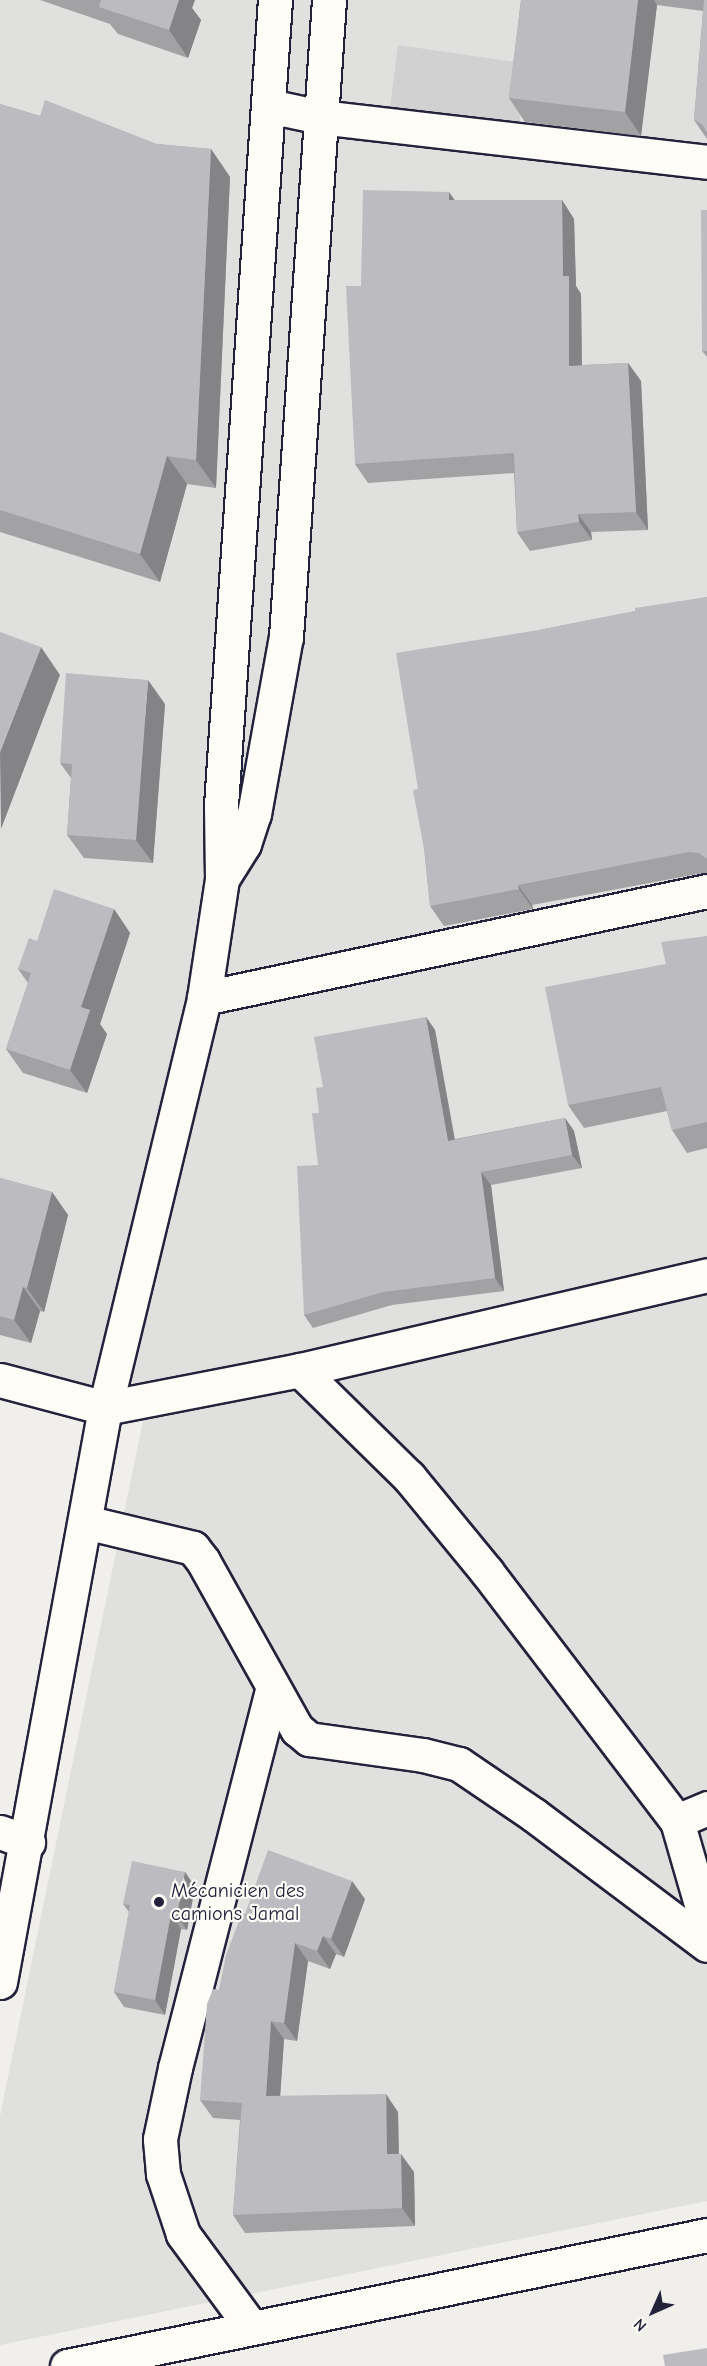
<!DOCTYPE html>
<meta charset="utf-8">
<style>
body{margin:0}
#map{position:relative;width:707px;height:2366px;overflow:hidden;background:#f0efec;font-family:"Comic Neue",sans-serif}
div>[style]{position:absolute}
.built>*{inset:0;background:#e0e0df}
.green>*{inset:0;background:#d2d1d1}
.roads{filter:drop-shadow(2px 0 #22223b) drop-shadow(-2px 0 #22223b) drop-shadow(0 2px #22223b) drop-shadow(0 -2px #22223b)}
.minor>*{height:33px;margin:-16.5px;padding:0 16.5px;transform-origin:16.5px;border-radius:16.5px;background:#fdfcf7}
.wall>*{inset:0;background:#a2a2a5}
.shaded-wall>*{inset:0;background:#848486}
.building>*{inset:0;background:#bcbcc0}
.dots>*{width:16px;height:16px;translate:-50% -50%;box-sizing:border-box;border:3px solid #fdfcf7;border-radius:50%}
span{translate:-50% -50%;white-space:nowrap;text-align:center;line-height:1.15;-webkit-text-stroke:4.5px #fdfcf7;paint-order:stroke}
.poi-label{font-size:20px;color:#22223b}
.left{translate:0 -50%;text-align:left}
.north{position:absolute;left:623px;top:2282px;width:60px;height:60px;-webkit-text-stroke:4px #fdfcf7;paint-order:stroke;rotate:225deg;font-size:16px;font-weight:700;line-height:24px;text-align:center;color:#22223b}
.north::after{content:'';display:block;margin:auto;width:21px;height:27px;background:#22223b;clip-path:polygon(50% 0,100% 100%,50% 72%,0 100%)}
</style>
<div id="map">
<div class="built">
<i style="clip-path:polygon(0 0,707px 0,707px 2201px,0 2345px,0 2116px,146px 1406px,0 1365px)"></i>
</div>
<div class="green">
<i style="clip-path:polygon(398px 45px,528px 64px,518px 134px,389px 115px)"></i>
</div>
<div class="roads">
<div class="minor">
<i style="left:269px;top:106px;width:52px;rotate:12.2deg"></i>
<i style="left:320px;top:117px;width:390px;rotate:6.6deg"></i>
<i style="left:222px;top:879px;width:41px;rotate:-57.8deg"></i>
<i style="left:244px;top:844px;width:32px;rotate:-72deg"></i>
<i style="left:254px;top:814px;width:180px;rotate:-79.8deg"></i>
<i style="left:286px;top:637px;width:638px;rotate:-86.14deg"></i>
<i style="left:204px;top:998px;width:514px;rotate:-12.01deg"></i>
<i style="left:300px;top:1370px;width:153px;rotate:44.5deg"></i>
<i style="left:409px;top:1477px;width:123px;rotate:50.6deg"></i>
<i style="left:487px;top:1572px;width:313px;rotate:52.7deg"></i>
<i style="left:677px;top:1821px;width:108px;rotate:73.9deg"></i>
<i style="left:0;top:1380px;width:109px;rotate:14.9deg"></i>
<i style="left:105px;top:1408px;width:199px;rotate:-11deg"></i>
<i style="left:300px;top:1370px;width:418px;rotate:-13.1deg"></i>
<i style="left:85px;top:1522px;width:111px;rotate:13.5deg"></i>
<i style="left:193px;top:1548px;width:16px;rotate:52deg"></i>
<i style="left:203px;top:1561px;width:193px;rotate:60.8deg"></i>
<i style="left:297px;top:1729px;width:16px;rotate:40deg"></i>
<i style="left:309px;top:1739px;width:115px;rotate:8deg"></i>
<i style="left:423px;top:1755px;width:37px;rotate:14deg"></i>
<i style="left:459px;top:1764px;width:91px;rotate:34.2deg"></i>
<i style="left:534px;top:1815px;width:216px;rotate:36.9deg"></i>
<i style="left:677px;top:1821px;width:33px;rotate:-23deg"></i>
<i style="left:0;top:1832px;width:30px;rotate:20deg"></i>
<i style="left:0;top:1982px;width:584px;rotate:-79.63deg"></i>
<i style="left:105px;top:1408px;width:422px;rotate:-76.4deg"></i>
<i style="left:204px;top:998px;width:120px;rotate:-81.4deg"></i>
<i style="left:222px;top:879px;width:73px;rotate:-90.8deg"></i>
<i style="left:221px;top:806px;width:808px;rotate:-86.17deg"></i>
<i style="left:252px;top:2328px;width:117px;rotate:-126.3deg"></i>
<i style="left:183px;top:2234px;width:63px;rotate:-108.4deg"></i>
<i style="left:163px;top:2174px;width:35px;rotate:-95deg"></i>
<i style="left:160px;top:2139px;width:73px;rotate:-78.1deg"></i>
<i style="left:175px;top:2068px;width:393px;rotate:-75.6deg"></i>
<i style="left:67px;top:2366px;width:653px;rotate:-11.57deg"></i>
</div>
</div>
<div class="wall">
<i style="clip-path:polygon(40px 0,195px 0,192px 8px,201px 20px,188px 58px,118px 34px,110px 24px)"></i>
<i style="clip-path:polygon(521px 0,707px 0,707px 139px,694px 120px,703px 11px,657px 5px,641px 136px,525px 122px,509px 98px)"></i>
<i style="clip-path:polygon(0 104px,40px 116px,157px 144px,211px 149px,230px 177px,216px 488px,187px 484px,160px 582px,0 532px)"></i>
<i style="clip-path:polygon(455px 200px,562px 200px,574px 219px,576px 286px,581px 294px,582px 365px,628px 363px,641px 381px,648px 530px,591px 532px,592px 540px,530px 551px,517px 532px,514px 473px,368px 483px,355px 464px,361px 286px)"></i>
<i style="clip-path:polygon(707px 210px,707px 357px,702px 351px)"></i>
<i style="clip-path:polygon(707px 597px,707px 873px,703px 873px,532px 905px,533px 909px,444px 926px,430px 906px,418px 789px,539px 630px)"></i>
<i style="clip-path:polygon(165px 704px,153px 863px,84px 858px,67px 835px,71px 778px,60px 763px)"></i>
<i style="clip-path:polygon(114px 909px,130px 933px,100px 1024px,107px 1034px,87px 1093px,23px 1073px,6px 1049px,28px 983px,18px 969px,37px 941px)"></i>
<i style="clip-path:polygon(707px 936px,707px 1148px,687px 1153px,672px 1130px,667px 1111px,584px 1128px,568px 1105px,666px 964px)"></i>
<i style="clip-path:polygon(426px 1017px,435px 1030px,455px 1139px,565px 1118px,574px 1131px,582px 1168px,491px 1185px,504px 1291px,392px 1305px,313px 1328px,304px 1315px,318px 1165px,319px 1113px,323px 1087px)"></i>
<i style="clip-path:polygon(0 1178px,52px 1192px,68px 1215px,44px 1312px,40px 1311px,31px 1343px,0 1335px)"></i>
<i style="clip-path:polygon(185px 1872px,195px 1887px,187px 1930px,181px 1929px,165px 2015px,124px 2007px,114px 1992px,129px 1912px,123px 1904px)"></i>
<i style="clip-path:polygon(365px 1899px,344px 1957px,336px 1954px,330px 1969px,308px 1961px,297px 2041px,284px 2039px,280px 2096px,398px 2112px,399px 2154px,414px 2172px,415px 2226px,245px 2233px,233px 2215px,240px 2120px,213px 2118px,200px 2100px,219px 1990px,245px 1914px)"></i>
</div>
<div class="shaded-wall">
<i style="clip-path:polygon(178px 0,195px 0,192px 8px,201px 20px,188px 58px,169px 30px)"></i>
<i style="clip-path:polygon(638px 0,654px 0,657px 5px,641px 136px,625px 112px)"></i>
<i style="clip-path:polygon(211px 149px,230px 177px,216px 488px,196px 460px)"></i>
<i style="clip-path:polygon(449px 192px,462px 210px,449px 200px)"></i>
<i style="clip-path:polygon(562px 200px,574px 219px,576px 286px,581px 294px,582px 384px,569px 366px,563px 276px)"></i>
<i style="clip-path:polygon(628px 363px,641px 381px,648px 530px,636px 512px)"></i>
<i style="clip-path:polygon(167px 456px,187px 484px,160px 582px,140px 554px)"></i>
<i style="clip-path:polygon(578px 514px,591px 532px,592px 540px,579px 522px)"></i>
<i style="clip-path:polygon(41px 647px,60px 675px,1px 829px,0 752px)"></i>
<i style="clip-path:polygon(148px 680px,165px 704px,153px 863px,136px 840px)"></i>
<i style="clip-path:polygon(518px 885px,532px 905px,533px 909px,519px 889px)"></i>
<i style="clip-path:polygon(114px 909px,130px 933px,100px 1024px,107px 1034px,87px 1093px,70px 1070px,81px 1007px)"></i>
<i style="clip-path:polygon(426px 1017px,435px 1030px,457px 1154px,448px 1141px)"></i>
<i style="clip-path:polygon(565px 1118px,574px 1131px,582px 1168px,572px 1155px)"></i>
<i style="clip-path:polygon(481px 1172px,491px 1185px,504px 1291px,495px 1278px)"></i>
<i style="clip-path:polygon(52px 1192px,68px 1215px,44px 1312px,27px 1288px)"></i>
<i style="clip-path:polygon(23px 1287px,40px 1311px,31px 1343px,14px 1320px)"></i>
<i style="clip-path:polygon(185px 1872px,195px 1887px,187px 1930px,177px 1915px)"></i>
<i style="clip-path:polygon(352px 1881px,365px 1899px,344px 1957px,331px 1939px)"></i>
<i style="clip-path:polygon(171px 1914px,181px 1929px,165px 2015px,155px 2000px)"></i>
<i style="clip-path:polygon(323px 1936px,336px 1954px,330px 1969px,317px 1951px)"></i>
<i style="clip-path:polygon(295px 1943px,308px 1961px,297px 2041px,284px 2023px)"></i>
<i style="clip-path:polygon(271px 2021px,284px 2039px,279px 2114px,266px 2096px)"></i>
<i style="clip-path:polygon(386px 2094px,398px 2112px,399px 2172px,387px 2154px)"></i>
<i style="clip-path:polygon(401px 2154px,414px 2172px,415px 2226px,402px 2208px)"></i>
</div>
<div class="building">
<i style="clip-path:polygon(101px 0,179px 0,169px 30px,99px 7px)"></i>
<i style="clip-path:polygon(521px 0,638px 0,625px 112px,509px 98px)"></i>
<i style="clip-path:polygon(704px 0,707px 0,707px 133px,702px 124px,694px 120px)"></i>
<i style="clip-path:polygon(45px 100px,157px 144px,211px 149px,196px 460px,167px 456px,140px 554px,0 510px,0 104px,40px 116px)"></i>
<i style="clip-path:polygon(363px 190px,449px 192px,449px 200px,562px 200px,563px 276px,569px 276px,569px 366px,628px 363px,636px 512px,578px 514px,579px 522px,517px 532px,514px 453px,355px 464px,346px 286px,361px 286px)"></i>
<i style="clip-path:polygon(701px 210px,707px 210px,707px 351px,702px 351px)"></i>
<i style="clip-path:polygon(707px 597px,707px 859px,699px 853px,689px 852px,518px 885px,519px 889px,430px 906px,425px 854px,413px 790px,418px 789px,396px 653px,539px 630px,635px 611px,635px 608px)"></i>
<i style="clip-path:polygon(0 632px,41px 647px,0 752px)"></i>
<i style="clip-path:polygon(66px 673px,148px 680px,136px 840px,67px 835px,72px 764px,60px 763px)"></i>
<i style="clip-path:polygon(54px 889px,114px 909px,81px 1007px,90px 1010px,70px 1070px,6px 1049px,31px 973px,18px 969px,29px 938px,37px 941px)"></i>
<i style="clip-path:polygon(707px 936px,707px 1122px,672px 1130px,661px 1087px,568px 1105px,545px 987px,666px 964px,661px 942px)"></i>
<i style="clip-path:polygon(426px 1017px,448px 1141px,565px 1118px,572px 1155px,481px 1172px,495px 1278px,383px 1292px,304px 1315px,297px 1166px,318px 1165px,312px 1113px,319px 1113px,316px 1088px,323px 1087px,314px 1037px)"></i>
<i style="clip-path:polygon(0 1178px,52px 1192px,27px 1288px,23px 1287px,14px 1320px,0 1316px)"></i>
<i style="clip-path:polygon(268px 1850px,352px 1881px,331px 1939px,323px 1936px,317px 1951px,295px 1943px,284px 2023px,271px 2021px,266px 2096px,386px 2094px,387px 2154px,401px 2154px,402px 2208px,233px 2215px,242px 2103px,200px 2100px,207px 2004px,213px 1989px,219px 1990px,226px 1955px,242px 1913px,245px 1914px)"></i>
<i style="clip-path:polygon(132px 1861px,185px 1872px,177px 1915px,171px 1914px,155px 2000px,114px 1992px,130px 1905px,123px 1904px)"></i>
<i style="clip-path:polygon(707px 2348px,707px 2366px,665px 2366px,663px 2355px)"></i>
</div>
<div class="dots">
<i style="left:159px;top:1902px;background:#22223b"></i>
</div>
<div class="poi-label">
<span class="left" style="left:171px;top:1902px">Mécanicien des<br>camions Jamal</span>
</div>
<div class="north">N</div>
</div>
